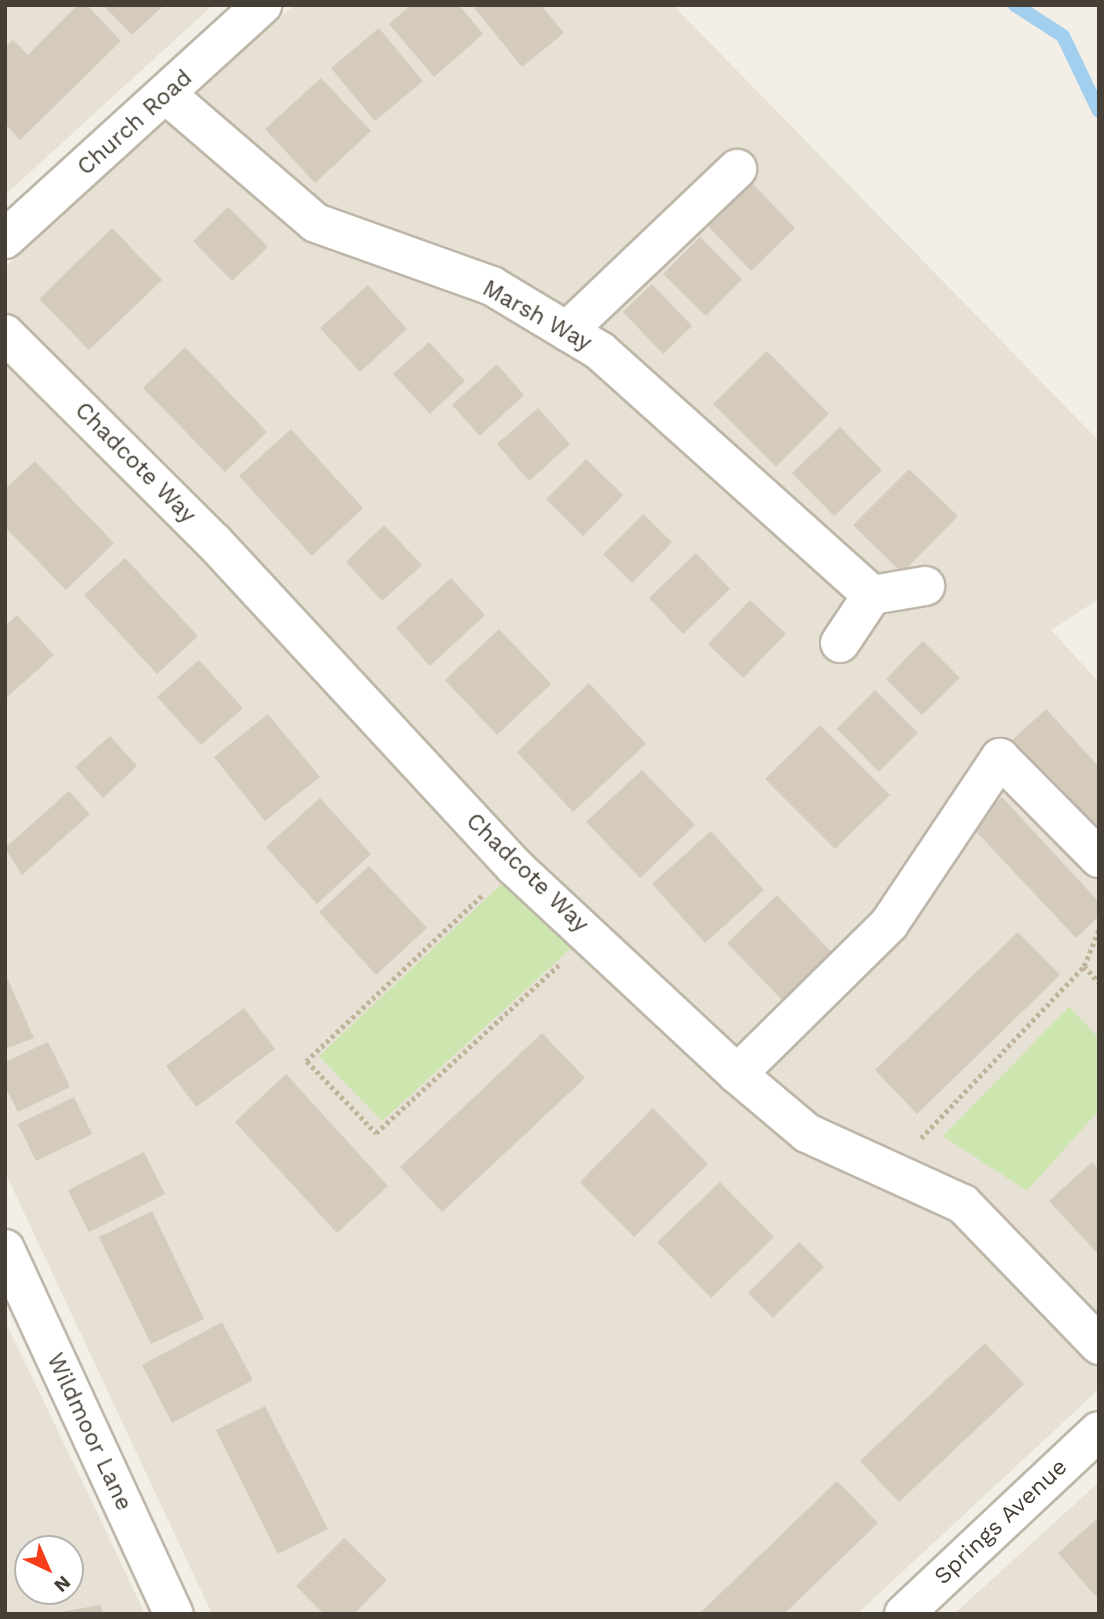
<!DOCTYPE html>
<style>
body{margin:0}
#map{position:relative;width:1104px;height:1619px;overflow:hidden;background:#f3efe6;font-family:"Work Sans",sans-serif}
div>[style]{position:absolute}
.residential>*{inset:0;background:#e6e1d4}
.green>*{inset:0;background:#cde6af}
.stream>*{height:14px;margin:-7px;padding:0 7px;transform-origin:7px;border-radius:7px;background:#a3cfef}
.building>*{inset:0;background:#d4cbbc}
.path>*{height:4.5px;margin-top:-2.25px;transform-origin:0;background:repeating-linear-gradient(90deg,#bfb39a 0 3.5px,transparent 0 7px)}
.roads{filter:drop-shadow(2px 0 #beb7a9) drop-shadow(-2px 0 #beb7a9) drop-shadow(0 2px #beb7a9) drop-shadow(0 -2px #beb7a9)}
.minor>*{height:38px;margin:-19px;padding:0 19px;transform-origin:19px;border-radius:19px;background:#fff}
span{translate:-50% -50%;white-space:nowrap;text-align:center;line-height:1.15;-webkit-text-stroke:7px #fff;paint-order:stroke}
.street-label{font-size:23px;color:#453f35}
.frame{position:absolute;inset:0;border:7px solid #453f35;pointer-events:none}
.north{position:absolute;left:14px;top:1535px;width:70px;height:70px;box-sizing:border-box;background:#fff;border:2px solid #b5b2ae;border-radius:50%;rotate:136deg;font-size:19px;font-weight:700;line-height:28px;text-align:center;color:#453f35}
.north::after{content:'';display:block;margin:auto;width:24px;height:32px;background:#f63e1a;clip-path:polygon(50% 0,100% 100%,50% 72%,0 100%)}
</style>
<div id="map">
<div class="residential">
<i style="clip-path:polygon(5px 5px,213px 5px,5px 195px)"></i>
<i style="clip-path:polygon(294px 5px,673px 5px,1099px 441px,1099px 599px,1051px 630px,1099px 682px,1099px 1389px,857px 1614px,212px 1614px,5px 1172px,5px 267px)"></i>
<i style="clip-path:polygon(evenodd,5px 1321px,95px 1508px,145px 1614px,5px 1614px,5px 1321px,28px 1549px,70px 1549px,70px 1591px,28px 1591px,28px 1549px)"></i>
<i style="clip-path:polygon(1099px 1482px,1099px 1614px,954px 1614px)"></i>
</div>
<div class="green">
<i style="clip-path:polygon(509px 877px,579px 941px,382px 1121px,319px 1056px)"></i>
<i style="clip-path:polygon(1069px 1007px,1099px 1038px,1099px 1110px,1027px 1191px,943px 1136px)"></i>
</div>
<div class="stream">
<i style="left:1015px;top:5px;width:57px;rotate:32.9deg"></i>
<i style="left:1063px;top:36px;width:83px;rotate:64.4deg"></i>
</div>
<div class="building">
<i style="clip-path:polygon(78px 5px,87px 5px,121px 41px,20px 140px,5px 124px,5px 47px,13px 40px,28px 55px)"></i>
<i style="clip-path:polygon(103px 5px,164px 5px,132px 35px)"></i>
<i style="clip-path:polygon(411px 5px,459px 5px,483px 34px,434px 77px,389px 24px)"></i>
<i style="clip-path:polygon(472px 5px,541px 5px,564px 33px,522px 67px)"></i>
<i style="clip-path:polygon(379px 28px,423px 81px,375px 121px,331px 68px)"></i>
<i style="clip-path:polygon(321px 78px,371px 131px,315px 183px,265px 129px)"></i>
<i style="clip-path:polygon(751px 182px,795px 228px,751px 271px,707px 225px)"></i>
<i style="clip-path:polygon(228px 207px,268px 247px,232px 281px,193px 241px)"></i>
<i style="clip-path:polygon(112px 228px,162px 280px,89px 350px,39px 299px)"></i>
<i style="clip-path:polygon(700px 237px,742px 279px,706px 316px,663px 274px)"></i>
<i style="clip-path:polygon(652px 284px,692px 326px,663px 354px,623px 312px)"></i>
<i style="clip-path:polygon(368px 285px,407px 329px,360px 372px,320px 328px)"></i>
<i style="clip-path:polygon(429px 342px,465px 381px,430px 414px,393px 374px)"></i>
<i style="clip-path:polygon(185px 347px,267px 432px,225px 472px,143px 388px)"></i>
<i style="clip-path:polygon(767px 351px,829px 414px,776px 467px,713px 404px)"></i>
<i style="clip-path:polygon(497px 364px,524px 395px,480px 436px,452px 405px)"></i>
<i style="clip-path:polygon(538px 408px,570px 444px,529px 481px,497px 444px)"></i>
<i style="clip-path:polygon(840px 427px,882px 470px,834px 516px,792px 473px)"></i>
<i style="clip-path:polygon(291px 429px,363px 508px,312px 556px,239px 476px)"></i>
<i style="clip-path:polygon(586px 459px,623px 495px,583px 536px,546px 499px)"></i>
<i style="clip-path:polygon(35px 461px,114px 543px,66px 590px,5px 527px,5px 489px)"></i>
<i style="clip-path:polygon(909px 469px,958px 516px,902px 573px,853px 525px)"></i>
<i style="clip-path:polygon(643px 514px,672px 542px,632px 583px,603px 554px)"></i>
<i style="clip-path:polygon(384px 525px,422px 565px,382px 601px,346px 562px)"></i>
<i style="clip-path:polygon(696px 553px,730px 589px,683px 634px,649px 598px)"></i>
<i style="clip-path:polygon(125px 558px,198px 636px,157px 674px,84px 595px)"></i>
<i style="clip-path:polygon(451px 578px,485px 615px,430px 666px,396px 628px)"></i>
<i style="clip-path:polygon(750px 600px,786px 634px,743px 678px,708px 644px)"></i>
<i style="clip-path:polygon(17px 615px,54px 655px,5px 699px,5px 626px)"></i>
<i style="clip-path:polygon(499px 629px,551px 684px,497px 735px,445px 680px)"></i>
<i style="clip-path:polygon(923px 641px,960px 678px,922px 715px,886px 679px)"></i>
<i style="clip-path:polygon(199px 660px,243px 708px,201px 745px,157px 697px)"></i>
<i style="clip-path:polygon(589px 683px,646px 744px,573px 812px,517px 752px)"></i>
<i style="clip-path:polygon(875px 690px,918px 733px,879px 772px,837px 729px)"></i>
<i style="clip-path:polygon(1046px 709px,1099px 767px,1099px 835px,1011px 741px)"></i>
<i style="clip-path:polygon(268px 714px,320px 777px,265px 821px,214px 757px)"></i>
<i style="clip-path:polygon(820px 725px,890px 795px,835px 849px,765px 779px)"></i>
<i style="clip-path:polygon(110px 736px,137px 766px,103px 798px,75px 767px)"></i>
<i style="clip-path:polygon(642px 770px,695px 825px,640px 878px,586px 822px)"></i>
<i style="clip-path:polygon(69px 791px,90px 814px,22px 875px,5px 848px)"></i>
<i style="clip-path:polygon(1002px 797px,1099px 902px,1099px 916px,1076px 938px,971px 826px)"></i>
<i style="clip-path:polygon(320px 798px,371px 854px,317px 904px,266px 847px)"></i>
<i style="clip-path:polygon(711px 831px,764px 890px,705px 943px,652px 884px)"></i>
<i style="clip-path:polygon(369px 866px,427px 928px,376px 975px,319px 912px)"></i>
<i style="clip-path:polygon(777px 895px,837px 958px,787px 1005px,727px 943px)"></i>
<i style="clip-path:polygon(1018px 932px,1060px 975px,917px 1114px,875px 1070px)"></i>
<i style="clip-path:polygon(5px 973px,34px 1038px,5px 1049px)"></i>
<i style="clip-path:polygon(244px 1008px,275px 1049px,196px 1107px,166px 1066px)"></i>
<i style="clip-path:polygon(542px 1033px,585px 1078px,442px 1212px,400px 1167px)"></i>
<i style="clip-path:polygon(48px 1042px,70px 1087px,18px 1112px,5px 1087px,5px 1062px)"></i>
<i style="clip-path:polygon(286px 1074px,388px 1186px,337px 1233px,235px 1122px)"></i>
<i style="clip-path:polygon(74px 1097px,92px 1134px,36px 1161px,18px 1124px)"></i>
<i style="clip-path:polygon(653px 1108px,708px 1164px,634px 1237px,580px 1182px)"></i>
<i style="clip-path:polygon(144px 1152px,165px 1194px,89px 1232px,68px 1190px)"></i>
<i style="clip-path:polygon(1092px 1162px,1099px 1170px,1099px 1255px,1049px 1201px)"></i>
<i style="clip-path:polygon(720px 1182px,774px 1237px,711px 1298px,657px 1242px)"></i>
<i style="clip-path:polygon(152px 1211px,204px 1319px,151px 1344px,99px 1237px)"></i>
<i style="clip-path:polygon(799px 1242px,824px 1267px,773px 1318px,748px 1293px)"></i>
<i style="clip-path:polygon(222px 1322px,253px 1380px,172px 1423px,142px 1365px)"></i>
<i style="clip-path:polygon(985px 1343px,1024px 1384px,899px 1502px,860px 1461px)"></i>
<i style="clip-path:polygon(265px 1406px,328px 1529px,278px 1554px,216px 1430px)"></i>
<i style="clip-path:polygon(837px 1481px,878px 1523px,784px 1614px,699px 1614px)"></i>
<i style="clip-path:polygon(1099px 1517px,1099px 1600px,1058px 1553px)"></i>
<i style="clip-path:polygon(344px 1538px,387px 1580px,354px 1614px,324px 1614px,296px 1586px)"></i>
<i style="clip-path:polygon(100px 1605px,104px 1614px,61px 1614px,61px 1612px)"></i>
</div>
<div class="path">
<i style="left:482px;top:896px;width:241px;rotate:136.7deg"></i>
<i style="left:307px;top:1061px;width:100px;rotate:46.2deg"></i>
<i style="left:376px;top:1133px;width:248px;rotate:-42.6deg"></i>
<i style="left:1084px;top:966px;width:40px;rotate:-68deg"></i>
<i style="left:921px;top:1138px;width:237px;rotate:-46.5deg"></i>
<i style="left:1084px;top:966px;width:22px;rotate:47deg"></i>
</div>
<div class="roads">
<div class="minor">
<i style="left:167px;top:95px;width:196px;rotate:40.7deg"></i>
<i style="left:316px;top:223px;width:187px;rotate:19.7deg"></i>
<i style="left:492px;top:286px;width:126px;rotate:31deg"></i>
<i style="left:600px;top:351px;width:365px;rotate:41.9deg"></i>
<i style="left:5px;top:239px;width:348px;rotate:-42.3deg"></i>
<i style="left:567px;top:331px;width:235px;rotate:-43.6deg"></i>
<i style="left:5px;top:334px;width:295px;rotate:44.9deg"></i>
<i style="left:214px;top:542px;width:442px;rotate:47.2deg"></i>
<i style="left:514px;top:866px;width:305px;rotate:43deg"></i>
<i style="left:737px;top:1074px;width:92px;rotate:40.1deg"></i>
<i style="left:807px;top:1133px;width:171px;rotate:24.5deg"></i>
<i style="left:963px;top:1204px;width:196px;rotate:46deg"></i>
<i style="left:840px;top:643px;width:58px;rotate:-56.3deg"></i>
<i style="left:872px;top:595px;width:54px;rotate:-9.6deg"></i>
<i style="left:737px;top:1074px;width:214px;rotate:-44.6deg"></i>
<i style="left:889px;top:924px;width:200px;rotate:-56.2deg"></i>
<i style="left:1000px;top:758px;width:141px;rotate:45.3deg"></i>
<i style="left:5px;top:1249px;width:402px;rotate:65.2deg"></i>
<i style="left:904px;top:1614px;width:267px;rotate:-43.2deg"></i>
</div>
</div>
<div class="street-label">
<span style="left:135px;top:123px;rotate:-42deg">Church Road</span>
<span style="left:537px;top:316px;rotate:29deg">Marsh Way</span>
<span style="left:135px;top:463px;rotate:45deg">Chadcote Way</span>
<span style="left:527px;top:873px;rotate:44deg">Chadcote Way</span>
<span style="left:89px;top:1432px;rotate:65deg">Wildmoor Lane</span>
<span style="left:1001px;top:1522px;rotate:-43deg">Springs Avenue</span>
</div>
<div class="frame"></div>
<div class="north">N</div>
</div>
